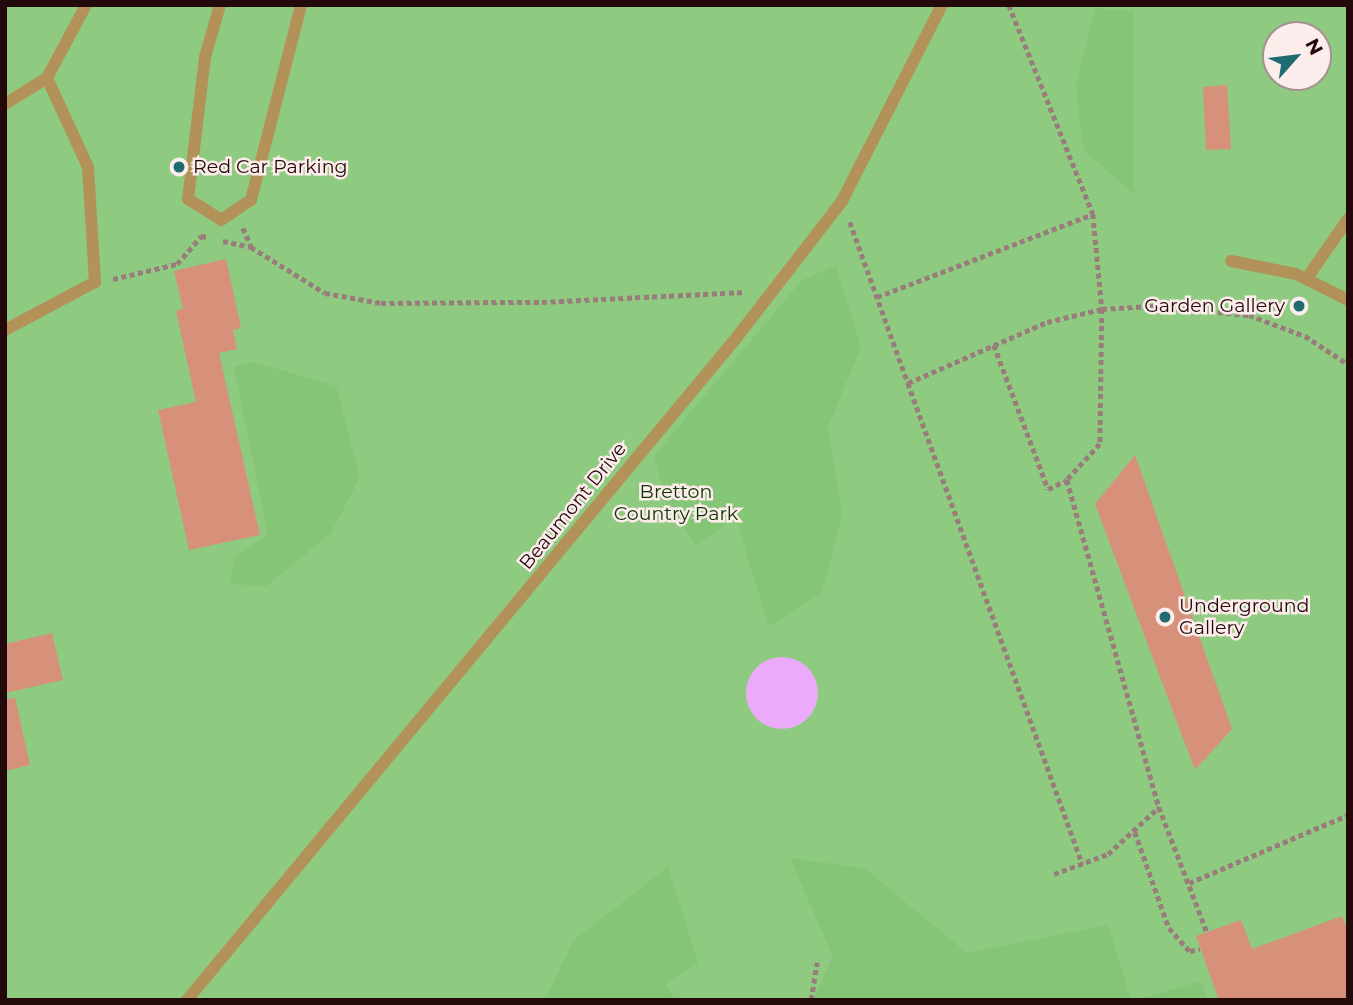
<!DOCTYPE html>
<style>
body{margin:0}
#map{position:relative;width:1353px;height:1005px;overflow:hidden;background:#fbdada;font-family:Montserrat,sans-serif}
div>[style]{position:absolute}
.green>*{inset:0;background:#8eca80}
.forest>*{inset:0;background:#85c576}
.water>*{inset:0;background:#ebabfa}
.round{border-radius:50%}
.building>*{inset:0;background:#d7917a}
.path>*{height:4.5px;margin-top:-2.25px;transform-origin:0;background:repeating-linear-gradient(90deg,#9a7c7d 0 5px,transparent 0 8.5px)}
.service>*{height:12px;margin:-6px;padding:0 6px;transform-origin:6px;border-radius:6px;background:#b39259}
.dots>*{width:19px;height:19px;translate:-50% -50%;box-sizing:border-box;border:4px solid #fdecec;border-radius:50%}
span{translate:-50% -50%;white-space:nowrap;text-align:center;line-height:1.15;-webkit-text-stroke:5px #fdecec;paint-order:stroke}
.poi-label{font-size:19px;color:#23090a}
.left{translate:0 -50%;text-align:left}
.right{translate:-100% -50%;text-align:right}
.park-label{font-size:19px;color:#0b3700}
.street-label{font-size:19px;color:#23090a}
.frame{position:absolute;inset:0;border:7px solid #23090a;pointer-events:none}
.north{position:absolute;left:1262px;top:21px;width:70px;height:70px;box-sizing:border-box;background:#fdecec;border:2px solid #a69192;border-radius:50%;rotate:62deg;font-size:19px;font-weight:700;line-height:28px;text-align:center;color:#23090a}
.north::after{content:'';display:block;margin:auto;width:24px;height:32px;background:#1f6b6f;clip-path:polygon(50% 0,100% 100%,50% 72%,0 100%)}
</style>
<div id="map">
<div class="green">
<i style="clip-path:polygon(evenodd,5px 5px,1348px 5px,1348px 1000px,5px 1000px,5px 5px,1276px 35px,1318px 35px,1318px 77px,1276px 77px,1276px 35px)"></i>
</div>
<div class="forest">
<i style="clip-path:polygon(1095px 8px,1134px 11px,1134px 194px,1083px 149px,1076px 85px)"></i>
<i style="clip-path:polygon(836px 266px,861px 347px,828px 427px,842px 515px,822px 593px,769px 626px,735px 517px,696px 546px,667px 504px,654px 456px,802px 280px)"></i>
<i style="clip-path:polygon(253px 362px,336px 386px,360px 477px,331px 533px,266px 586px,230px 584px,235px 556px,268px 535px,234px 367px)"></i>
<i style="clip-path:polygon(790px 858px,864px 868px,967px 953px,1108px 925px,1131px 1000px,813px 1000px,833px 957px)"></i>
<i style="clip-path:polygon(668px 867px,698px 963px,665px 985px,676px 1000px,545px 1000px,573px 941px)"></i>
<i style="clip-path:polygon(1201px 981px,1208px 1000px,1135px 1000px)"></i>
</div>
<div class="water">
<i class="round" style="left:746px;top:657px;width:72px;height:72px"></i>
</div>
<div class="building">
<i style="clip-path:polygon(1227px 85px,1231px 149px,1206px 150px,1203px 87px)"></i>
<i style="clip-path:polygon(226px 259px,241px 328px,233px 330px,237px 349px,219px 353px,260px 535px,189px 550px,158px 410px,196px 402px,176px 311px,183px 309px,174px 271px)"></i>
<i style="clip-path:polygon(1135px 455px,1232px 729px,1195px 770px,1095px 504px)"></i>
<i style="clip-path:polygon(52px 633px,63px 680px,5px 693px,5px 644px)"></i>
<i style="clip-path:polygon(15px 698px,30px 765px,5px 771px,5px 699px)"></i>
<i style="clip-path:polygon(1342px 916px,1348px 932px,1348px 1000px,1219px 1000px,1196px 936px,1241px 920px,1252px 949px)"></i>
</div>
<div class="path">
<i style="left:1009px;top:5px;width:225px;rotate:68.1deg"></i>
<i style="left:1093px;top:214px;width:95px;rotate:84.6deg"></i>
<i style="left:1102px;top:309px;width:135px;rotate:90.8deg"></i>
<i style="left:1100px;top:444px;width:49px;rotate:132.5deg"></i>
<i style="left:1067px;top:480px;width:340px;rotate:74.3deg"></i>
<i style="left:1159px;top:807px;width:134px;rotate:69deg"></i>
<i style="left:850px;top:222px;width:171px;rotate:70.2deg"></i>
<i style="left:908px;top:383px;width:152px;rotate:-23.7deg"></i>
<i style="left:1047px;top:322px;width:57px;rotate:-13.3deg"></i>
<i style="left:1102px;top:309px;width:48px;rotate:-3.6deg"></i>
<i style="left:1150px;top:306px;width:99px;rotate:5.2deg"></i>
<i style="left:1249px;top:315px;width:60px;rotate:20.6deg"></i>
<i style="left:1305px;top:336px;width:51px;rotate:33.1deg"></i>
<i style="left:243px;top:228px;width:20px;rotate:66deg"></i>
<i style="left:223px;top:241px;width:29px;rotate:12deg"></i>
<i style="left:251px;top:247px;width:87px;rotate:31.9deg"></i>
<i style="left:325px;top:293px;width:57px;rotate:10.1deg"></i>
<i style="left:381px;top:303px;width:161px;rotate:-0.4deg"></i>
<i style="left:542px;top:302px;width:203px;rotate:-2.8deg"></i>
<i style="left:113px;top:279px;width:66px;rotate:-13.2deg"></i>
<i style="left:177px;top:264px;width:37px;rotate:-49deg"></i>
<i style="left:201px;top:236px;width:7px;rotate:8deg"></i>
<i style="left:877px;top:297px;width:231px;rotate:-21deg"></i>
<i style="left:994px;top:345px;width:154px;rotate:69.4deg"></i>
<i style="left:1048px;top:489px;width:21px;rotate:-25deg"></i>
<i style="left:908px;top:383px;width:511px;rotate:70.07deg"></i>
<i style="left:1135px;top:832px;width:102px;rotate:70.5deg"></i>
<i style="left:1169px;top:928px;width:31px;rotate:48deg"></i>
<i style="left:1190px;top:951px;width:10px;rotate:-11deg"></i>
<i style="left:1054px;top:874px;width:58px;rotate:-20.3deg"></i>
<i style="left:1108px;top:854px;width:69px;rotate:-42.7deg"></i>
<i style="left:1189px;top:883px;width:173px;rotate:-23.2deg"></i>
<i style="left:811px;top:1000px;width:38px;rotate:-81deg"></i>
</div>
<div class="service">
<i style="left:220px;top:5px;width:54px;rotate:106.1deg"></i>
<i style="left:205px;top:57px;width:143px;rotate:96.8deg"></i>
<i style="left:188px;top:199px;width:39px;rotate:32deg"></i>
<i style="left:221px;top:220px;width:36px;rotate:-34deg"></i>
<i style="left:251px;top:200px;width:201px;rotate:-75.6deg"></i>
<i style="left:5px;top:104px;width:49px;rotate:-31.8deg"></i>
<i style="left:47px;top:78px;width:83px;rotate:-61.9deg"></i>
<i style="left:1231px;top:261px;width:66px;rotate:11.3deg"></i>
<i style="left:1296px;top:274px;width:58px;rotate:26.6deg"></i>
<i style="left:1307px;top:278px;width:72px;rotate:-55.2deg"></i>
<i style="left:5px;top:330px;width:102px;rotate:-28.1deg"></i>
<i style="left:95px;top:282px;width:115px;rotate:-93.5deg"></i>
<i style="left:88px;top:167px;width:98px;rotate:-114.7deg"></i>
<i style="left:187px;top:1000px;width:861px;rotate:-50.32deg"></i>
<i style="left:737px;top:337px;width:172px;rotate:-52.3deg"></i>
<i style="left:842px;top:201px;width:220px;rotate:-63deg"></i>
</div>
<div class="dots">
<i style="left:179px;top:167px;background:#1f6b6f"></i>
<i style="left:1299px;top:306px;background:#1f6b6f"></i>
<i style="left:1165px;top:617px;background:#1f6b6f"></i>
</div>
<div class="poi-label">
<span class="left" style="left:193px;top:167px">Red Car Parking</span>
<span class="right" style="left:1285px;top:306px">Garden Gallery</span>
<span class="left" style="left:1179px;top:617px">Underground<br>Gallery</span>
</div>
<div class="park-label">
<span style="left:676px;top:503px">Bretton<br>Country Park</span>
</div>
<div class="street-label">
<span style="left:573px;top:506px;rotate:-51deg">Beaumont Drive</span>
</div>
<div class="frame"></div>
<div class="north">N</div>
</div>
